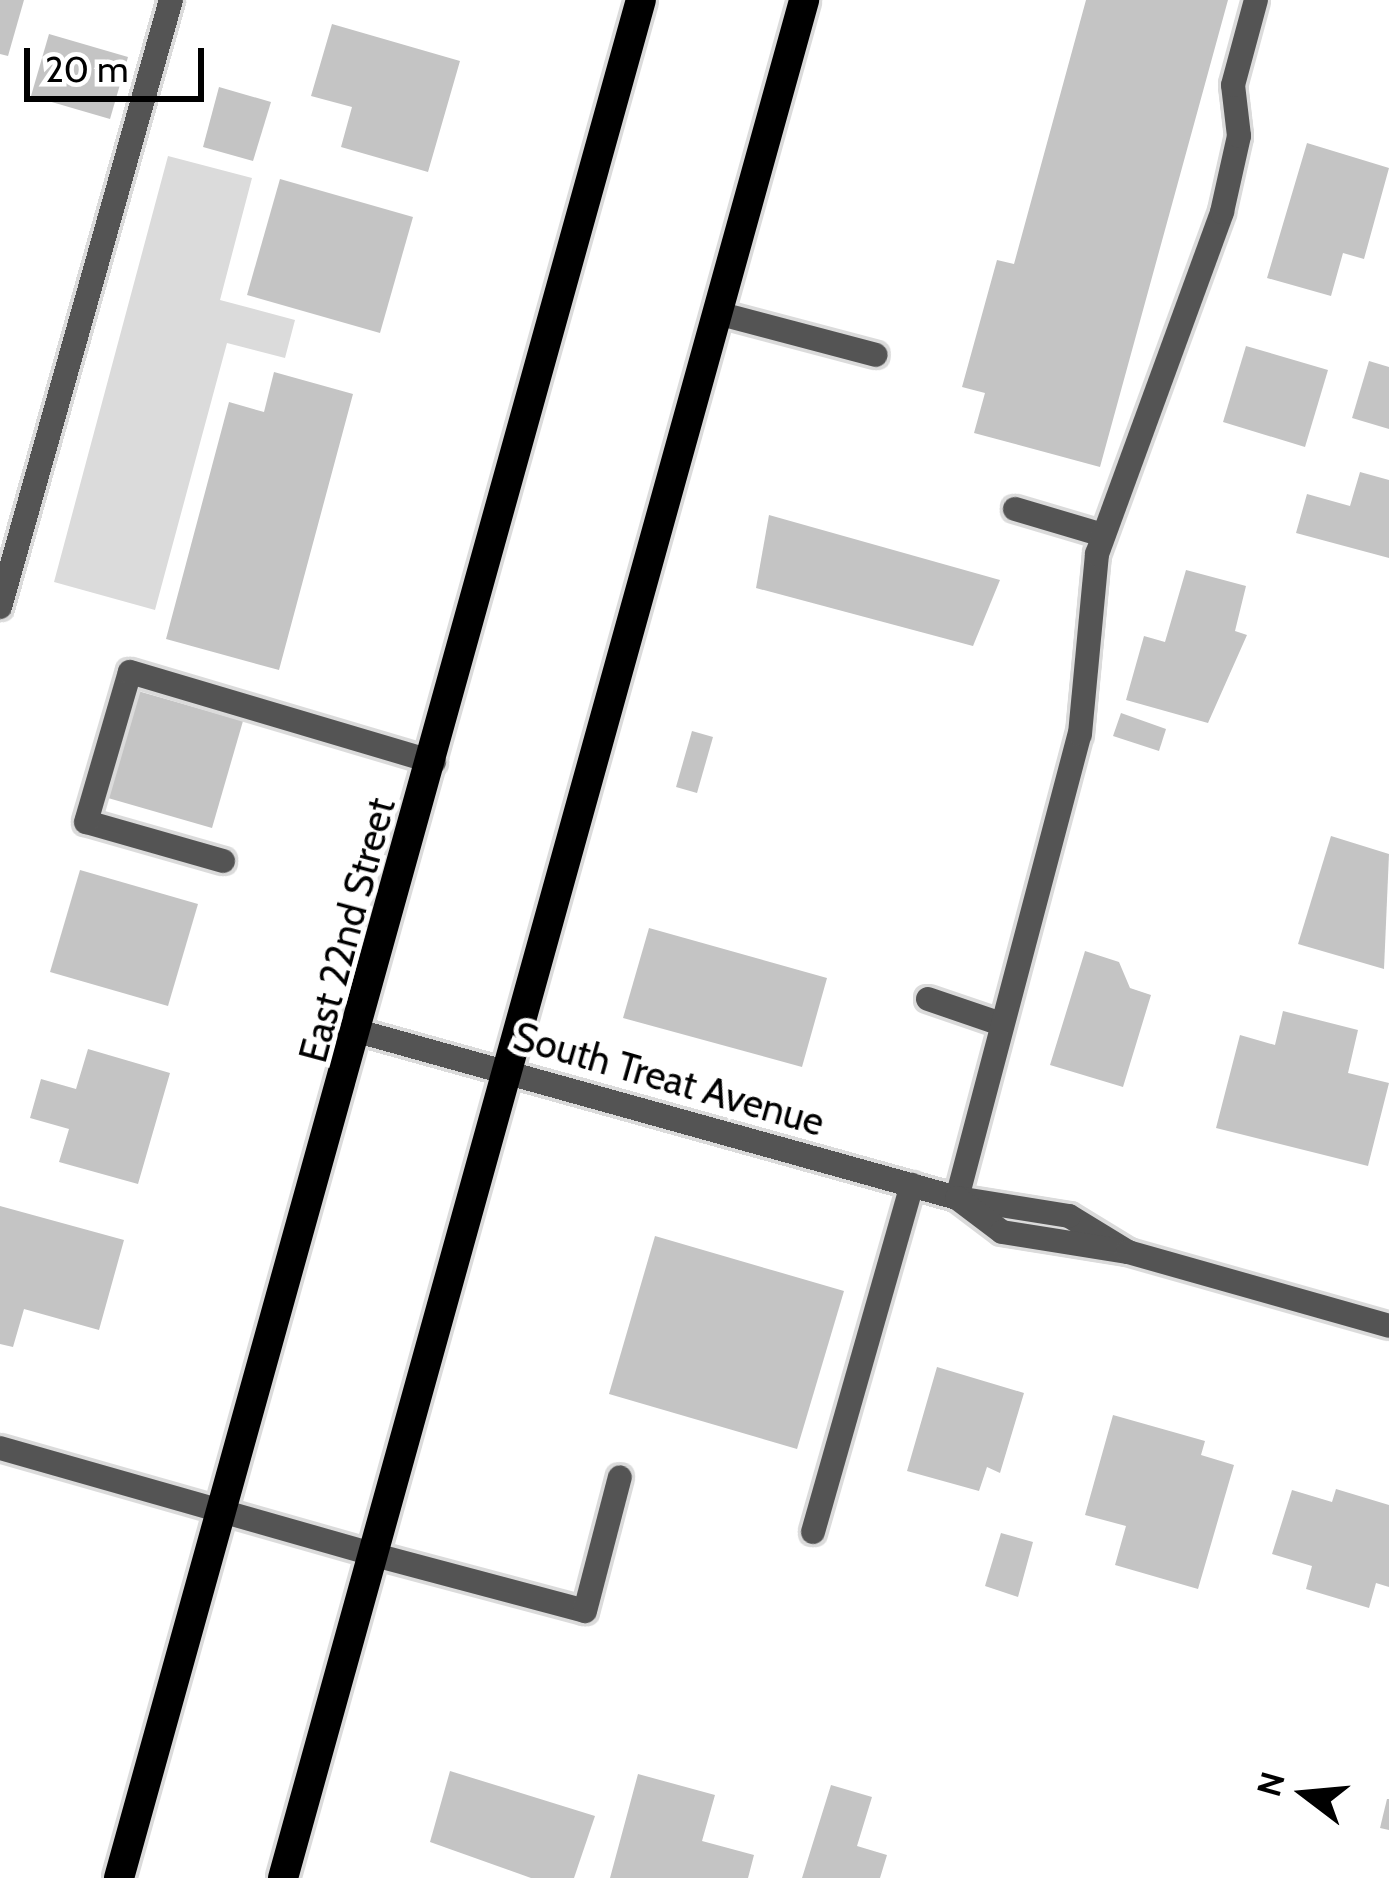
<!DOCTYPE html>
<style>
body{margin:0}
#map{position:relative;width:1389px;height:1878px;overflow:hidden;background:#fff;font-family:Cabin,sans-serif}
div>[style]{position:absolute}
.green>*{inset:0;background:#dbdbdb}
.building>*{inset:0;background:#c4c4c4}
.roads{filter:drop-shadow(3px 0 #dbdbdb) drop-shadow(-3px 0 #dbdbdb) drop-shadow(0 3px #dbdbdb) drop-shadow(0 -3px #dbdbdb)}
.service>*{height:24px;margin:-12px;padding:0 12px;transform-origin:12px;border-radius:12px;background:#545454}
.minor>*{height:24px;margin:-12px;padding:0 12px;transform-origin:12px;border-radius:12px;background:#545454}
.primary>*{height:30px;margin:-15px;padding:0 15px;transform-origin:15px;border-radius:15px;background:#000}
span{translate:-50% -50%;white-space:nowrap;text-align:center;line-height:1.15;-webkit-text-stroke:10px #fff;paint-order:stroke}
.street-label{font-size:39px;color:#000}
.north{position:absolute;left:1245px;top:1734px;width:120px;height:120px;-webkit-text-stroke:9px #fff;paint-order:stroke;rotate:286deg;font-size:33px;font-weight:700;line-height:48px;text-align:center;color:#000}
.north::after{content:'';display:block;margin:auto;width:42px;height:54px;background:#000;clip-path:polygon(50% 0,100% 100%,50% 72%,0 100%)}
.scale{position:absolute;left:24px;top:48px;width:180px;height:54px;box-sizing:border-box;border:6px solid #000;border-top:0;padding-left:15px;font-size:36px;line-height:42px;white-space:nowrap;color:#000;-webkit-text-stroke:9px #fff;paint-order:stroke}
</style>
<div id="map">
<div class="green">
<i style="clip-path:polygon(168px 156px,252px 178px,220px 300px,295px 320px,285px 358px,227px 343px,155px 610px,54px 582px)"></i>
</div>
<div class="building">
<i style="clip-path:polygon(0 0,24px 0,8px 56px,0 54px)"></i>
<i style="clip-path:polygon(1086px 0,1228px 0,1100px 467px,974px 433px,985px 393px,962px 387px,997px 260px,1014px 264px)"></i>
<i style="clip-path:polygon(332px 24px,460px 61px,428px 172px,341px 147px,352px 107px,311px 96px)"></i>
<i style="clip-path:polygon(49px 34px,128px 57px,110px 119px,31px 96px)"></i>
<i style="clip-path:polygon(219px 87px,271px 102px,253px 161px,203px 147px)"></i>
<i style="clip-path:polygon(1307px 143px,1389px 168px,1364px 259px,1343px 253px,1331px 296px,1267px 278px)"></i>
<i style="clip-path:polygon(280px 179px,413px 217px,380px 333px,247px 295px)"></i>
<i style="clip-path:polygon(1246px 346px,1328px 370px,1305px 447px,1223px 422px)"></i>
<i style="clip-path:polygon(1369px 361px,1389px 367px,1389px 429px,1352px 418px)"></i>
<i style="clip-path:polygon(274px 372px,353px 394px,279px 670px,166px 639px,229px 402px,264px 412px)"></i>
<i style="clip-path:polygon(1360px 472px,1389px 480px,1389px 558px,1296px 533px,1307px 494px,1350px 506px)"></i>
<i style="clip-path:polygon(769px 515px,1000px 580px,973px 646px,756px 588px)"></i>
<i style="clip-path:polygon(1186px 570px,1246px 586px,1235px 631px,1247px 635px,1208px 723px,1126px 700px,1144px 636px,1165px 642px)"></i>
<i style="clip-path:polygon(138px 691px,243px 721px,212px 828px,108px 798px)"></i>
<i style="clip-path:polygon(1121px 713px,1166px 729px,1159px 751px,1113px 736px)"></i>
<i style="clip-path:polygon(692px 731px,713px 737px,697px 793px,676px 787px)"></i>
<i style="clip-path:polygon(1331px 836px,1389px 854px,1384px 969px,1298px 944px)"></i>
<i style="clip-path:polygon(80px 870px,198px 904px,168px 1006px,50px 972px)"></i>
<i style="clip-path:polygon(649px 928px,827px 978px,802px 1067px,623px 1018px)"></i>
<i style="clip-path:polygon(1085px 951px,1119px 962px,1130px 988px,1151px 995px,1123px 1087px,1050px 1065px)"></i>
<i style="clip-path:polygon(1283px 1011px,1358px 1030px,1348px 1073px,1389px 1083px,1368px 1166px,1216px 1128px,1240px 1035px,1275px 1045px)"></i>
<i style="clip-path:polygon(88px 1049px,170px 1073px,138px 1184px,59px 1162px,69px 1129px,30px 1118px,41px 1079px,76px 1089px)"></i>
<i style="clip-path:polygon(0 1206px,124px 1240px,99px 1330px,24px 1309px,13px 1347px,0 1344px)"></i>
<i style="clip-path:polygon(655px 1236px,844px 1291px,797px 1449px,609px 1394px)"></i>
<i style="clip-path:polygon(937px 1367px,1024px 1393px,1000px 1473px,987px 1467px,979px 1491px,907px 1471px)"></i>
<i style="clip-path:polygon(1113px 1415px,1205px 1441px,1201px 1455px,1234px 1465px,1198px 1589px,1115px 1565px,1126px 1526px,1085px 1515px)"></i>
<i style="clip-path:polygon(1336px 1489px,1389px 1505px,1389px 1587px,1376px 1583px,1369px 1608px,1306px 1589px,1312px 1566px,1272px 1554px,1292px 1490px,1332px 1502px)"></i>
<i style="clip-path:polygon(1001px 1533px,1033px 1542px,1018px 1597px,985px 1586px)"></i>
<i style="clip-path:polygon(450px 1771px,595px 1816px,574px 1878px,531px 1878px,430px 1842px)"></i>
<i style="clip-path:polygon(638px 1774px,715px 1795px,702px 1841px,754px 1855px,748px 1878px,610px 1878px)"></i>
<i style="clip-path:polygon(831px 1785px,872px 1797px,857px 1846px,887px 1855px,880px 1878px,802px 1878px)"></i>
<i style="clip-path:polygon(1387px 1799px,1389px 1799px,1389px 1830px,1380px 1828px)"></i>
</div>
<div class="roads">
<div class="service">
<i style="left:717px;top:313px;width:164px;rotate:14.8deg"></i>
<i style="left:1015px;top:509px;width:92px;rotate:16.5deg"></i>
<i style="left:0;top:607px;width:631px;rotate:-74.27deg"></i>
<i style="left:223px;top:861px;width:142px;rotate:-164.1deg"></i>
<i style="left:86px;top:822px;width:156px;rotate:-73.7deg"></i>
<i style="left:130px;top:672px;width:317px;rotate:16.5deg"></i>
<i style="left:928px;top:999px;width:77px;rotate:18.9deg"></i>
<i style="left:957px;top:1198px;width:480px;rotate:-75.2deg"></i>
<i style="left:1080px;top:734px;width:181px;rotate:-84.6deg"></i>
<i style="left:1097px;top:554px;width:364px;rotate:-69.9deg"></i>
<i style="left:1222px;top:212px;width:78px;rotate:-77.4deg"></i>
<i style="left:1239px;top:136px;width:51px;rotate:-96.7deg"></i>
<i style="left:1233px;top:85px;width:88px;rotate:-74.9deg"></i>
<i style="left:813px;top:1532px;width:361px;rotate:-74.1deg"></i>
<i style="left:371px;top:1554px;width:221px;rotate:14.9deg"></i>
<i style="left:585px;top:1611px;width:138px;rotate:-75.4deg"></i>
</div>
<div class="minor">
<i style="left:361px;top:1032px;width:619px;rotate:15.56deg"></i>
<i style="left:1128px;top:1252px;width:69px;rotate:-148.6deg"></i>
<i style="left:1069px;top:1216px;width:113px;rotate:-170.9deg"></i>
<i style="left:957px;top:1198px;width:56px;rotate:37.1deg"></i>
<i style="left:1002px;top:1232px;width:128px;rotate:9deg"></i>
<i style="left:1128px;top:1252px;width:271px;rotate:15.8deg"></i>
<i style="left:0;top:1448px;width:386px;rotate:15.9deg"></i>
</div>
<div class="primary">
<i style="left:119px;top:1878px;width:1949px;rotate:-74.47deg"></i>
<i style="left:283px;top:1878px;width:1949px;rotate:-74.49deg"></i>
</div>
</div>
<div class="street-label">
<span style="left:347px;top:930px;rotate:-75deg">East 22nd Street</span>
<span style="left:669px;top:1079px;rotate:16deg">South Treat Avenue</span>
</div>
<div class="north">N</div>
<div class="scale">20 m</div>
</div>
